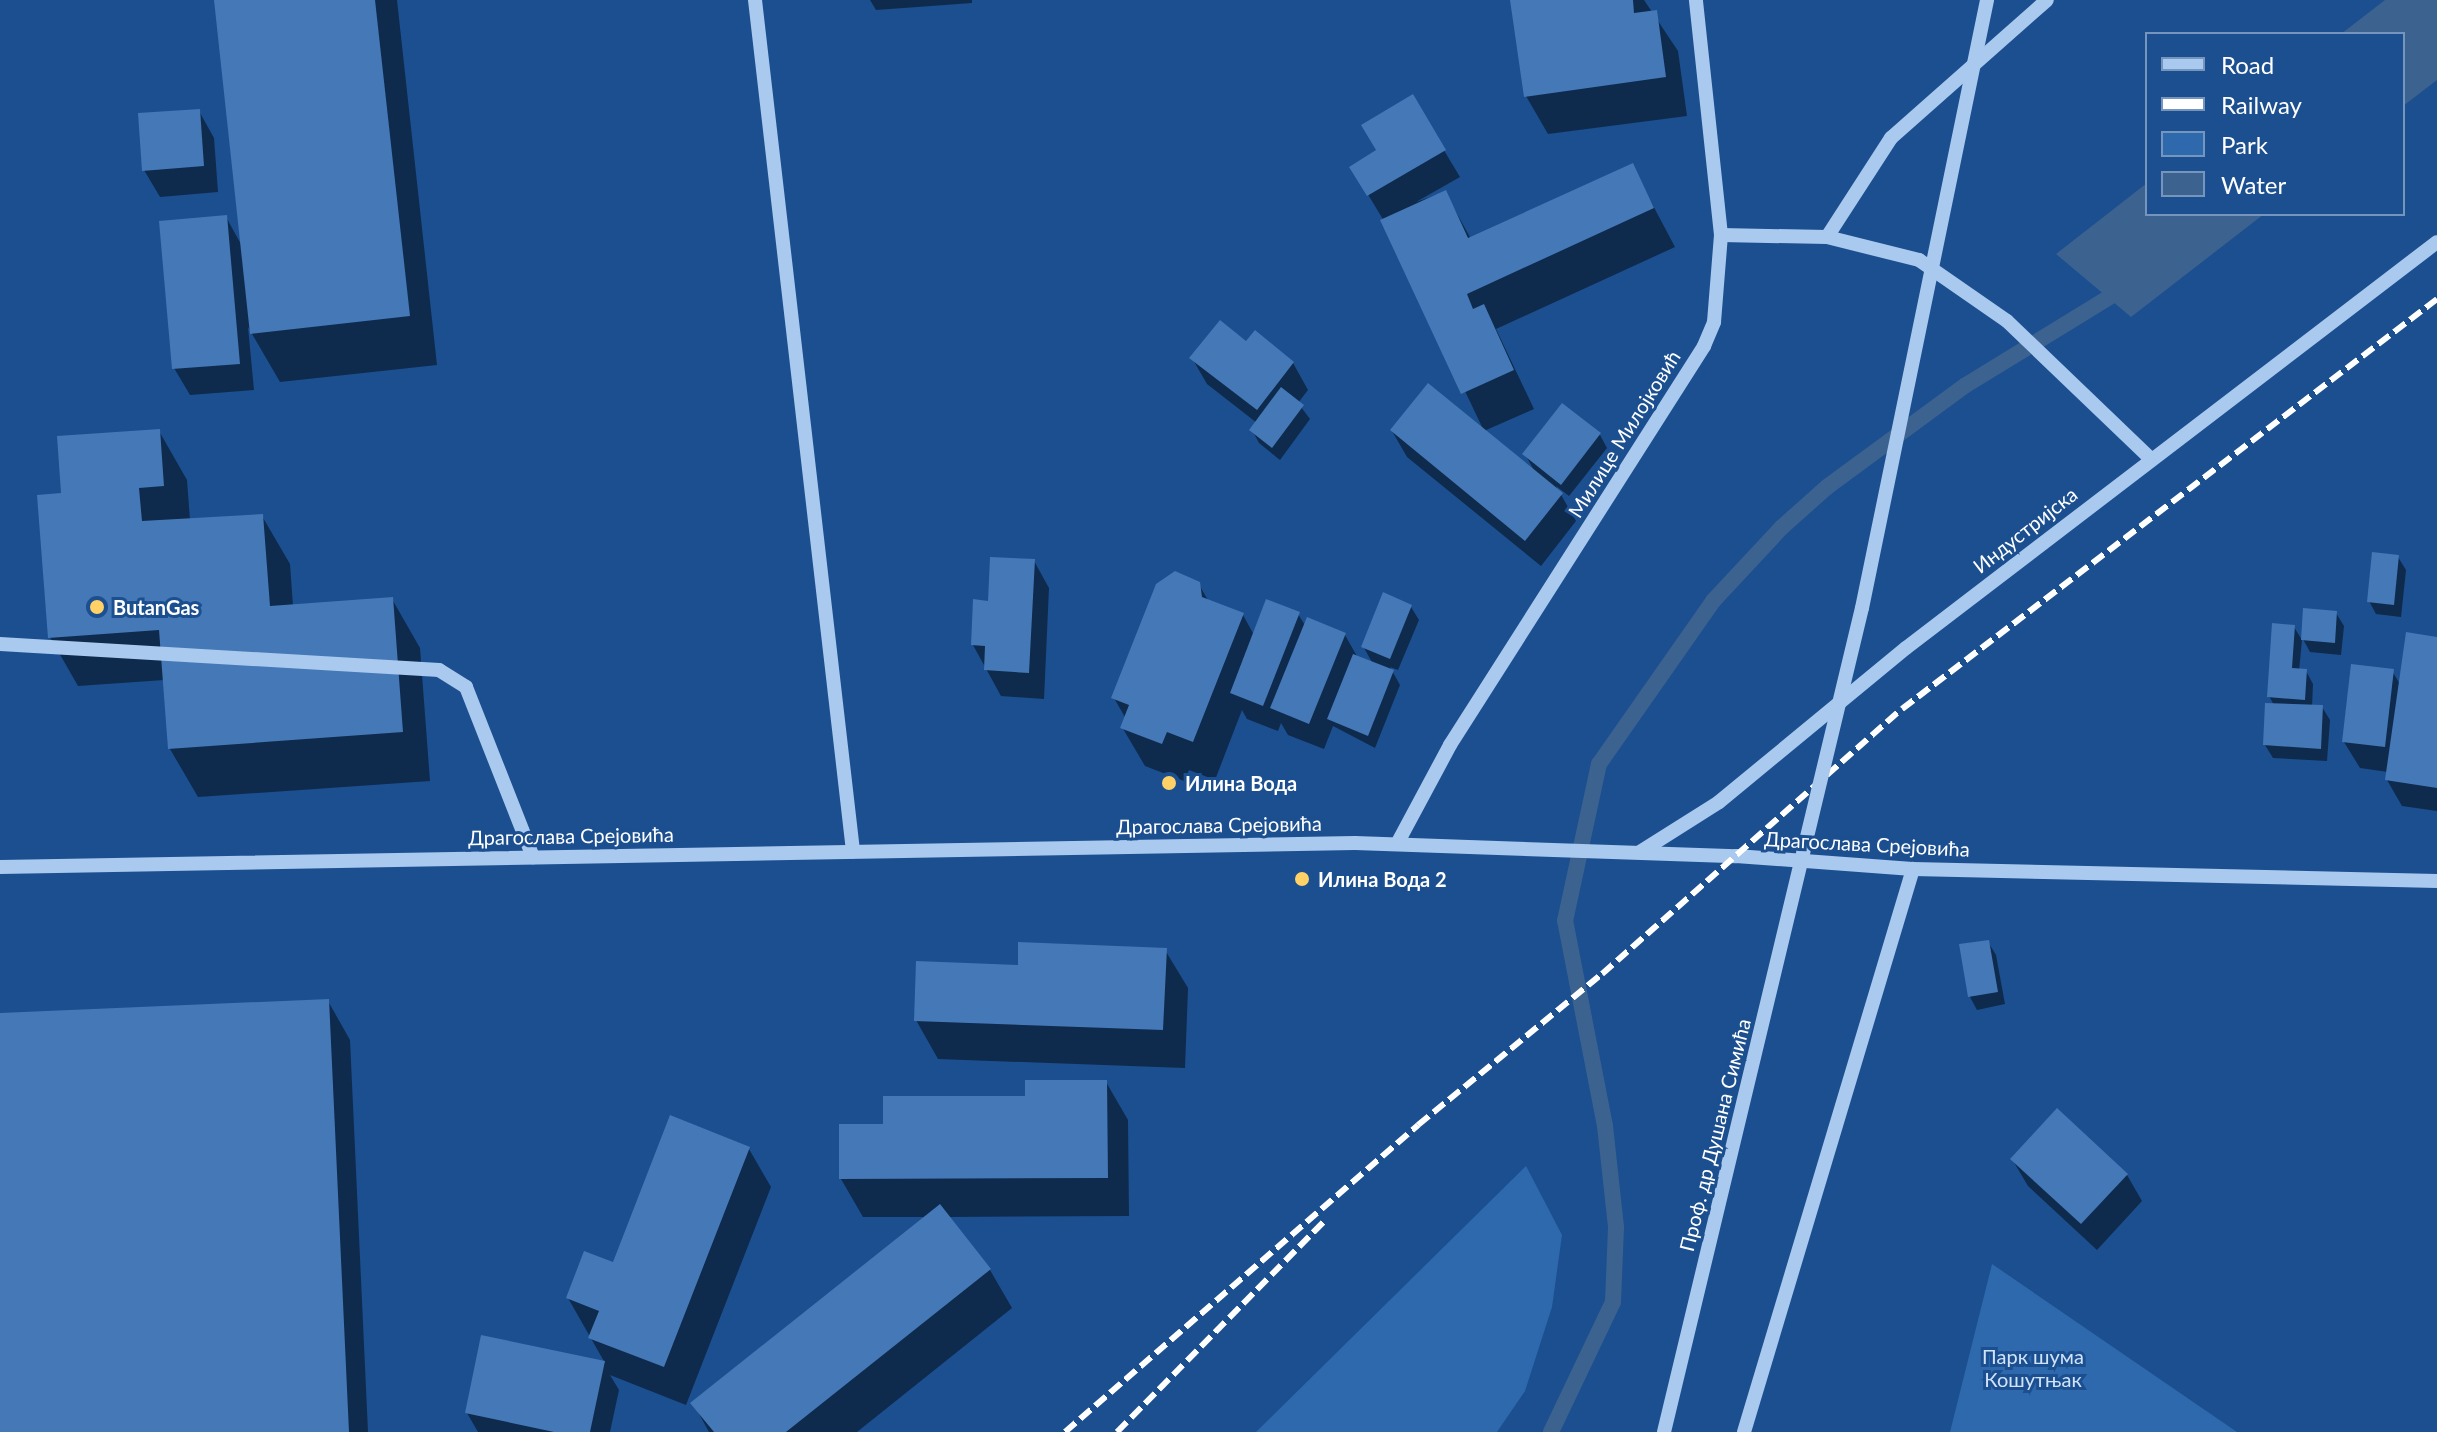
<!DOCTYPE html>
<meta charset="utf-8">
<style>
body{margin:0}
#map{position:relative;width:2437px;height:1432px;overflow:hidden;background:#1b4f8f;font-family:Lato,sans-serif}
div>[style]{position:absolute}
.green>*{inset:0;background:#2e69ad}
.water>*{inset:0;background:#3c6290}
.shadow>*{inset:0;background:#0007}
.stream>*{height:16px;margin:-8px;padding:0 8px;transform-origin:8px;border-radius:8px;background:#3c6290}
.building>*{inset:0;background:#4478b7}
.minor>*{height:14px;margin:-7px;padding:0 7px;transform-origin:7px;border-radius:7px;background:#a9c9ee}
.rail>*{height:6px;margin-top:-3px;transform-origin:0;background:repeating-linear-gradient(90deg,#fff 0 14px,transparent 0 20px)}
.minor-bridge>*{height:14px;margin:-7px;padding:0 7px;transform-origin:7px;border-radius:7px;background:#a9c9ee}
.dots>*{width:22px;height:22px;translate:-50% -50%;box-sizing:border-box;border:4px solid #1b4f8f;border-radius:50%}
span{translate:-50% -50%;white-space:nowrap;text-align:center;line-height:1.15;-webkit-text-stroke:6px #1b4f8f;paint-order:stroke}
.street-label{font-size:20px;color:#fff}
.poi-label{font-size:20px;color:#fff;font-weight:700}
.left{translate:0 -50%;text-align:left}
.park-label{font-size:20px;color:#cfe3fa}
.legend{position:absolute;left:2145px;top:32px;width:260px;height:184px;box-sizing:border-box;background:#1b4f8f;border:2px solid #7695bc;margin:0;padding:10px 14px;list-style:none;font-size:24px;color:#fff}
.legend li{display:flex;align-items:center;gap:16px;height:40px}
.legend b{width:40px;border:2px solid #7695bc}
</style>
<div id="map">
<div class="green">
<i style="clip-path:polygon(1526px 1166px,1562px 1235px,1552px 1307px,1525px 1391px,1497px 1432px,1256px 1432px)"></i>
<i style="clip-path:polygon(1992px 1264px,2237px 1432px,1950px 1432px)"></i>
</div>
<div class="water">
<i style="clip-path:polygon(2385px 0,2437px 0,2437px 80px,2403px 106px,2403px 34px,2341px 34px)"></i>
<i style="clip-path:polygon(2147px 183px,2147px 214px,2264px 214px,2131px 317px,2056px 254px)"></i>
</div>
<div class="shadow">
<i style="clip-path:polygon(216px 0,397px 0,437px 365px,280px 382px,248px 327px,254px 390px,190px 395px,174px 368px,226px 217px,242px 246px)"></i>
<i style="clip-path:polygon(870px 0,972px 0,972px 3px,876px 10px)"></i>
<i style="clip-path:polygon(1512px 0,1644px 0,1678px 51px,1687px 116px,1548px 134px,1526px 96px)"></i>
<i style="clip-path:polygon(1412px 97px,1460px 177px,1416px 202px,1445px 192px,1471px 239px,1632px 166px,1675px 247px,1496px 329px,1534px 409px,1484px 431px,1384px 221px,1352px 168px,1379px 151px)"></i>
<i style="clip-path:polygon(199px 111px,214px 138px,218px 192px,160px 197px,144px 170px)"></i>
<i style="clip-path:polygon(1247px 344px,1293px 363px,1308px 390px,1298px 403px,1310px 419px,1280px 460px,1259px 443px,1252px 430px,1257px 423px,1207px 384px,1192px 358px)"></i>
<i style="clip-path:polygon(159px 431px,187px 480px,190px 520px,262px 516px,290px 564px,293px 606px,392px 599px,420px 648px,430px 781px,198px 797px,170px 749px,164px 680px,78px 686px,50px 637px,63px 495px)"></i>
<i style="clip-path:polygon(1392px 431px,1536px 474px,1525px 454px,1600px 435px,1607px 448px,1569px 496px,1556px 486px,1576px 521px,1541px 566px,1407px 457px)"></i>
<i style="clip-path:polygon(2398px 557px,2406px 570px,2401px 617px,2376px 614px,2369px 601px)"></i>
<i style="clip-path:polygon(1034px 561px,1049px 588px,1044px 699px,1001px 696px,973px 645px,990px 603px)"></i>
<i style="clip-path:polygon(1198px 583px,1209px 602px,1243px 615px,1254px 635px,1298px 614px,1306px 627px,1345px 635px,1358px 658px,1373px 664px,1363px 646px,1411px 607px,1419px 620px,1398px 670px,1390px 667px,1400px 685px,1375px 748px,1333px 726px,1324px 749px,1288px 735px,1281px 723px,1278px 731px,1247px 719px,1242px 710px,1215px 780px,1189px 770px,1184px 781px,1145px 766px,1122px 727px,1126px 719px,1114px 698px)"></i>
<i style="clip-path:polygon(2336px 613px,2344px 626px,2341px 655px,2310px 652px,2303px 639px)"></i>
<i style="clip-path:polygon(2294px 627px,2302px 640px,2299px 671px,2306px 671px,2313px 684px,2312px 707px,2322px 707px,2330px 720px,2327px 761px,2273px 758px,2265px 745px,2274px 705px,2269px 696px)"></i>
<i style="clip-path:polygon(2437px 639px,2437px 811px,2402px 806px,2387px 780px,2388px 772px,2360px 768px,2344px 742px,2392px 671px,2400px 684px)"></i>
<i style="clip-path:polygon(1988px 942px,1996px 955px,2005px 1004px,1977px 1010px,1970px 997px)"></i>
<i style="clip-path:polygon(1165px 950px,1188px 988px,1185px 1068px,938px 1059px,916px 1020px,1020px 967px)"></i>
<i style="clip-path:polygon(328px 1001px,350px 1040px,368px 1432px,0 1432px,0 1015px)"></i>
<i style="clip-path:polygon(1106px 1082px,1128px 1120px,1129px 1216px,947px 1217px,990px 1270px,1012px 1308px,857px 1432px,709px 1432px,693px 1403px,927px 1217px,863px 1217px,841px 1179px,885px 1126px)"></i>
<i style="clip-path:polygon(749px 1149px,771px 1187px,686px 1405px,610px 1375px,619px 1390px,610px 1432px,478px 1432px,467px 1413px,482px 1338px,605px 1363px,568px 1298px,614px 1265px)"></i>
<i style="clip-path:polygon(2012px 1159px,2127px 1175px,2142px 1201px,2097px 1250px,2028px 1186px)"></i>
</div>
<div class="stream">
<i style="left:1551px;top:1432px;width:144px;rotate:-64.5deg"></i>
<i style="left:1613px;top:1302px;width:75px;rotate:-87.7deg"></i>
<i style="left:1616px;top:1227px;width:102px;rotate:-96.2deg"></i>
<i style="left:1605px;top:1126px;width:209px;rotate:-101deg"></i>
<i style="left:1565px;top:921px;width:161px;rotate:-77.8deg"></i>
<i style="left:1599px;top:764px;width:199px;rotate:-55deg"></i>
<i style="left:1713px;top:601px;width:100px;rotate:-47deg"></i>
<i style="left:1781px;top:528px;width:62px;rotate:-41.7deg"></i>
<i style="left:1827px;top:487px;width:172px;rotate:-36.3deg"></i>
<i style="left:1966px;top:385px;width:188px;rotate:-31.5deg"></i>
</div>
<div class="building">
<i style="clip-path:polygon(214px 0,375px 0,410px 316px,250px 334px)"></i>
<i style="clip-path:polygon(1510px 0,1633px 0,1634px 13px,1657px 10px,1666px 77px,1524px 97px)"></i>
<i style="clip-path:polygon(1413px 94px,1446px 150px,1367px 196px,1349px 167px,1376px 150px,1361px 125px)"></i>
<i style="clip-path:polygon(200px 109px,204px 166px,142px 171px,138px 113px)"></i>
<i style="clip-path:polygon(1633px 163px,1654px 208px,1467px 294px,1473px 309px,1484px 304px,1514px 370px,1461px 394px,1380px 220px,1446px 190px,1468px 238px)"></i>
<i style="clip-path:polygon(227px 215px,240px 364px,172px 369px,159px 221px)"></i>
<i style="clip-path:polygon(1220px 320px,1246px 341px,1255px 330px,1294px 362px,1257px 410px,1189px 358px)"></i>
<i style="clip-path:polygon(1428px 383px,1563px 493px,1525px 541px,1390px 430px)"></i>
<i style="clip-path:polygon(1281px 387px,1304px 405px,1272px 448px,1249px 430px)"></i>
<i style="clip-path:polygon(1562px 403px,1601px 433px,1561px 485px,1522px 454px)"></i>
<i style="clip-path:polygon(160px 429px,164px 486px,139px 488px,142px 521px,263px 514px,270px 606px,393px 597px,403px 732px,168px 749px,159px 630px,48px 638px,37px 495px,61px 493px,57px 436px)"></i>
<i style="clip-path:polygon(2372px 552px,2399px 555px,2394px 605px,2367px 602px)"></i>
<i style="clip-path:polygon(990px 557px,1035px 559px,1029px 673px,984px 670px,985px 646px,971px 645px,973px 599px,988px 601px)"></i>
<i style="clip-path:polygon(1175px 571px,1200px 582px,1202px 597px,1244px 613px,1193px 742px,1167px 732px,1162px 744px,1120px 728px,1129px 705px,1111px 698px,1156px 584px)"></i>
<i style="clip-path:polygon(1383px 592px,1412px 605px,1390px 659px,1361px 647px)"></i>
<i style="clip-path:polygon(1266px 599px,1300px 612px,1263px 706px,1230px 693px)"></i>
<i style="clip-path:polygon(2303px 608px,2337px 611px,2335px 643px,2301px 640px)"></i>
<i style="clip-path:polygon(1307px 617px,1346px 633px,1309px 724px,1270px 708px)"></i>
<i style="clip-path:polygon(2272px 623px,2295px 625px,2292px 668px,2307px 669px,2305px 700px,2267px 697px)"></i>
<i style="clip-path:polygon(2406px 632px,2437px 637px,2437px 788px,2385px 780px)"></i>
<i style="clip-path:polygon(1353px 654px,1394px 670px,1368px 736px,1327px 719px)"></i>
<i style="clip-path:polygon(2351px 664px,2394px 669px,2385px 747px,2342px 742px)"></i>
<i style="clip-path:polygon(2265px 703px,2323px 705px,2321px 749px,2263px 745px)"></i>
<i style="clip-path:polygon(1989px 940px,1998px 992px,1968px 997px,1959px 944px)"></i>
<i style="clip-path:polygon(1018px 942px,1167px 948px,1163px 1030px,914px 1021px,916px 961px,1018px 965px)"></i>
<i style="clip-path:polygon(329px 999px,349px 1432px,0 1432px,0 1013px)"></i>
<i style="clip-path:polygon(1025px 1080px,1107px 1080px,1108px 1178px,839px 1179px,839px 1124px,883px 1124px,883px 1096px,1025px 1096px)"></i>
<i style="clip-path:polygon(2057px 1108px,2128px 1174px,2081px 1224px,2010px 1159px)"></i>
<i style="clip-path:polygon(670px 1115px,750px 1147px,664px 1367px,588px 1338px,599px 1311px,566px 1298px,584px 1251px,613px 1262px)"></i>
<i style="clip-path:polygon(940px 1204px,991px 1269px,786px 1432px,714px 1432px,690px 1403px)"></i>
<i style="clip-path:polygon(481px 1335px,605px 1361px,590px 1432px,554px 1432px,465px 1413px)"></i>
</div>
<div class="minor">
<i style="left:755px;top:0;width:857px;rotate:83.43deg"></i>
<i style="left:1721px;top:235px;width:106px;rotate:1.1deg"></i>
<i style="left:1827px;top:237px;width:95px;rotate:14deg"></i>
<i style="left:1919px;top:260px;width:107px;rotate:34.7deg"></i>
<i style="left:2007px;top:321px;width:198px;rotate:43.8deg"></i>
<i style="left:1827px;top:237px;width:118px;rotate:-57.1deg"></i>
<i style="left:1891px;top:138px;width:208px;rotate:-41.5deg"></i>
<i style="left:0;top:644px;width:440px;rotate:3.4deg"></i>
<i style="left:439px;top:670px;width:32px;rotate:32deg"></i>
<i style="left:466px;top:687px;width:183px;rotate:68.5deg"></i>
<i style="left:1397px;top:844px;width:112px;rotate:-61.8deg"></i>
<i style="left:1450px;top:745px;width:473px;rotate:-57.5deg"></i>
<i style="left:1704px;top:346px;width:26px;rotate:-67deg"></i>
<i style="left:1714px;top:322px;width:87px;rotate:-85.4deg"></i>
<i style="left:1721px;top:235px;width:236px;rotate:-96.1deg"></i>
<i style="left:1640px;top:852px;width:93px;rotate:-32.3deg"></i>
<i style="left:1719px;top:802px;width:242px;rotate:-39.5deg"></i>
<i style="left:1906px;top:648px;width:668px;rotate:-37.4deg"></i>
<i style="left:0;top:867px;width:1355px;rotate:-1.01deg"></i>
<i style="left:1355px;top:843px;width:381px;rotate:2deg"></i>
<i style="left:1736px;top:856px;width:177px;rotate:4.2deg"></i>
<i style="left:1913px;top:869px;width:524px;rotate:1.31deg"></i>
<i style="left:1744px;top:1432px;width:588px;rotate:-73.29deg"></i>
</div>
<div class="rail">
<i style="left:1065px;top:1432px;width:468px;rotate:-41deg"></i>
<i style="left:1418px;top:1125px;width:238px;rotate:-39.4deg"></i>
<i style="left:1602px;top:974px;width:400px;rotate:-41.5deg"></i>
<i style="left:1902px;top:709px;width:674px;rotate:-37.46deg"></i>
<i style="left:1117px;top:1432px;width:300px;rotate:-45.5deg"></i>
</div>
<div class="minor-bridge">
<i style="left:1664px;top:1432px;width:847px;rotate:-76.49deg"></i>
<i style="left:1862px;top:608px;width:621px;rotate:-78.38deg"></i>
</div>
<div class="dots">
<i style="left:97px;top:607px;background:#ffd166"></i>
<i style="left:1169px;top:783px;background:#ffd166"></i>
<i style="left:1302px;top:879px;background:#ffd166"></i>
</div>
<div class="street-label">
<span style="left:1624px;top:434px;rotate:-58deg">Милице Милојковић</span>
<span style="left:2025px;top:530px;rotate:-38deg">Индустријска</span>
<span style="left:1219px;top:825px;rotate:-1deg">Драгослава Срејовића</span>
<span style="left:571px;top:836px;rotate:-1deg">Драгослава Срејовића</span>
<span style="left:1867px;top:844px;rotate:3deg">Драгослава Срејовића</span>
<span style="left:1715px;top:1135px;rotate:-76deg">Проф. др Душана Симића</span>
</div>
<div class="poi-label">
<span class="left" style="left:113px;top:607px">ButanGas</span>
<span class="left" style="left:1185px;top:783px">Илина Вода</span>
<span class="left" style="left:1318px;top:879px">Илина Вода 2</span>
</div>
<div class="park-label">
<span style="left:2033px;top:1368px">Парк шума<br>Кошутњак</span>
</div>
<ul class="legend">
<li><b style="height:10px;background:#a9c9ee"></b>Road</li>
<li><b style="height:10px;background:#fff"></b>Railway</li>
<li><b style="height:22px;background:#2e69ad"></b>Park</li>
<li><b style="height:22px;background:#3c6290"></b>Water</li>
</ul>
</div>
